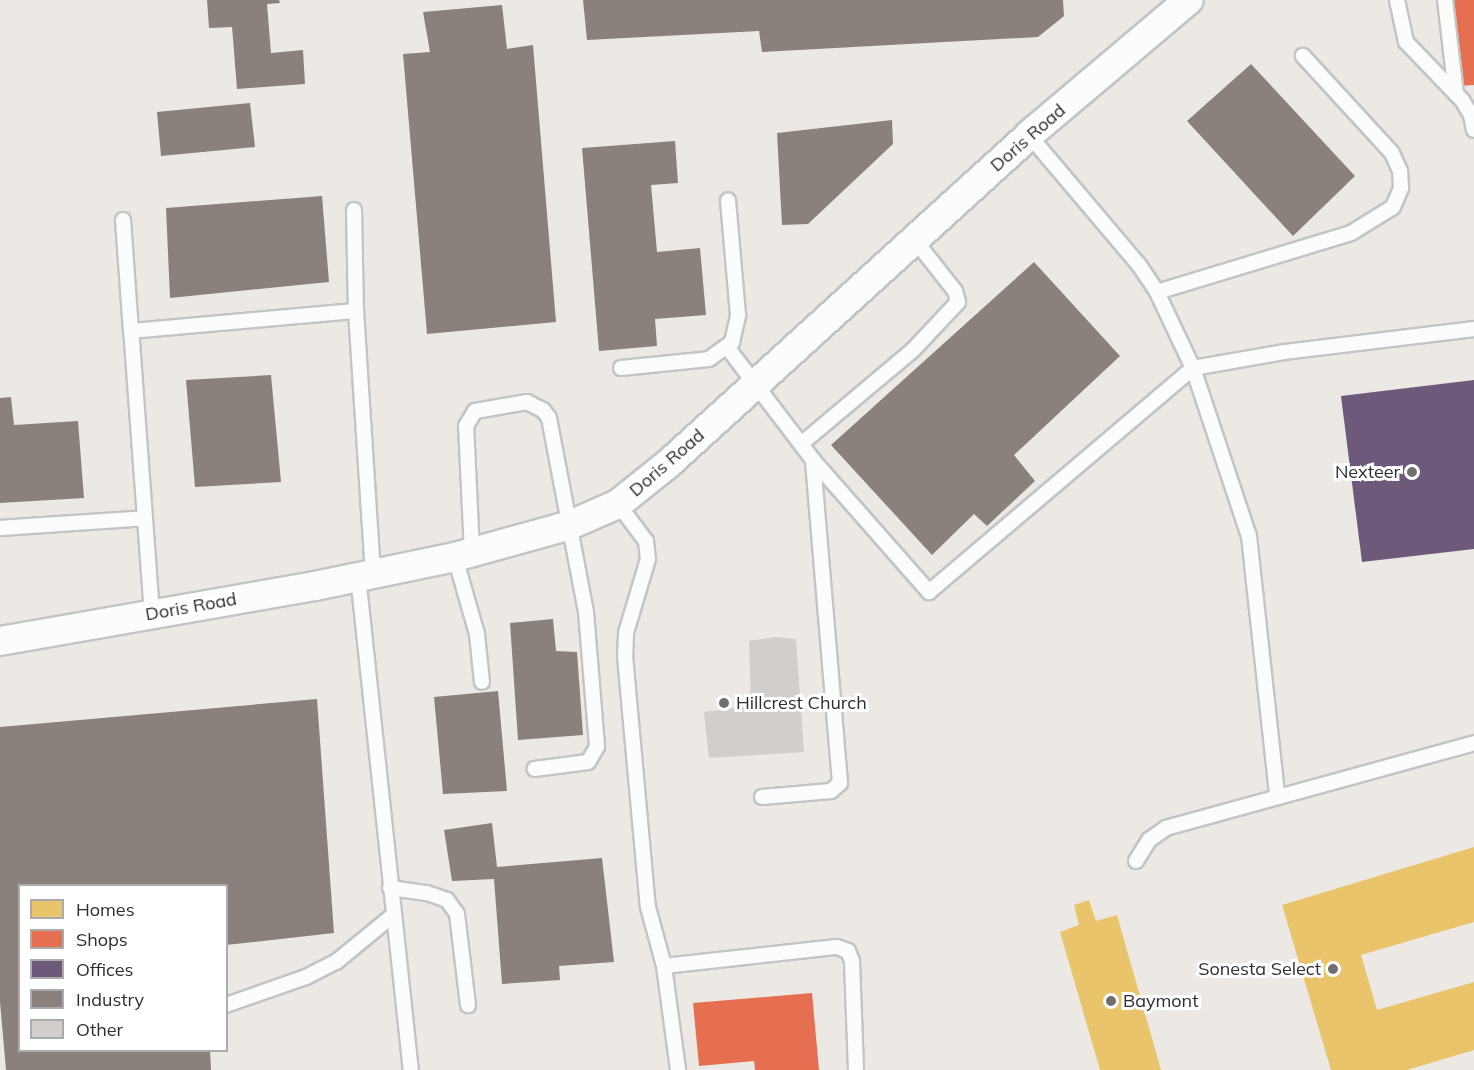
<!DOCTYPE html>
<style>
body{margin:0}
#map{position:relative;width:1474px;height:1070px;overflow:hidden;background:#ece8e4;font-family:Mulish,sans-serif}
div>[style]{position:absolute}
.homes>*{inset:0;background:#e9c46a}
.shops>*{inset:0;background:#e76f51}
.offices>*{inset:0;background:#6d597a}
.industry>*{inset:0;background:#8a817c}
.building>*{inset:0;background:#d1cecb}
.roads{filter:drop-shadow(2px 0 #c5c4c5) drop-shadow(-2px 0 #c5c4c5) drop-shadow(0 2px #c5c4c5) drop-shadow(0 -2px #c5c4c5)}
.service>*{height:14px;margin:-7px;padding:0 7px;transform-origin:7px;border-radius:7px;background:#fcfcfb}
.minor>*{height:28px;margin:-14px;padding:0 14px;transform-origin:14px;border-radius:14px;background:#fcfcfb}
.dots>*{width:16px;height:16px;translate:-50% -50%;box-sizing:border-box;border:3px solid #fff;border-radius:50%}
span{translate:-50% -50%;white-space:nowrap;text-align:center;line-height:1.15;-webkit-text-stroke:6px #fff;paint-order:stroke}
.street-label{font-size:18px;color:#2e2e2e}
.poi-label{font-size:18px;color:#2e2e2e}
.right{translate:-100% -50%;text-align:right}
.left{translate:0 -50%;text-align:left}
.legend{position:absolute;left:18px;top:884px;width:210px;height:168px;box-sizing:border-box;background:#fff;border:2px solid #ababab;margin:0;padding:8px 10px;list-style:none;font-size:18px;color:#2e2e2e}
.legend li{display:flex;align-items:center;gap:12px;height:30px}
.legend b{width:30px;border:2px solid #ababab}
</style>
<div id="map">
<div class="homes">
<i style="clip-path:polygon(1474px 847px,1474px 922px,1361px 955px,1377px 1010px,1474px 982px,1474px 1050px,1407px 1070px,1331px 1070px,1282px 905px)"></i>
<i style="clip-path:polygon(1089px 900px,1096px 921px,1117px 915px,1161px 1070px,1100px 1070px,1060px 932px,1079px 925px,1074px 905px)"></i>
</div>
<div class="shops">
<i style="clip-path:polygon(1450px 0,1474px 0,1474px 85px,1460px 86px)"></i>
<i style="clip-path:polygon(812px 993px,819px 1070px,755px 1070px,754px 1061px,699px 1066px,693px 1003px)"></i>
</div>
<div class="offices">
<i style="clip-path:polygon(1474px 380px,1474px 549px,1362px 562px,1341px 396px)"></i>
</div>
<div class="industry">
<i style="clip-path:polygon(207px 0,279px 0,280px 3px,267px 4px,271px 53px,303px 50px,305px 84px,237px 89px,232px 27px,209px 28px)"></i>
<i style="clip-path:polygon(583px 0,1063px 0,1064px 16px,1038px 37px,762px 52px,759px 31px,587px 40px)"></i>
<i style="clip-path:polygon(502px 5px,507px 49px,533px 45px,556px 322px,427px 334px,403px 54px,430px 52px,423px 12px)"></i>
<i style="clip-path:polygon(1251px 64px,1355px 176px,1293px 236px,1187px 121px)"></i>
<i style="clip-path:polygon(250px 103px,255px 147px,161px 156px,157px 112px)"></i>
<i style="clip-path:polygon(892px 120px,893px 144px,808px 224px,782px 225px,777px 133px)"></i>
<i style="clip-path:polygon(675px 141px,678px 183px,651px 185px,657px 252px,700px 248px,706px 315px,655px 319px,657px 346px,599px 351px,582px 148px)"></i>
<i style="clip-path:polygon(322px 196px,329px 282px,170px 298px,166px 208px)"></i>
<i style="clip-path:polygon(1034px 262px,1120px 356px,1014px 455px,1035px 481px,987px 526px,974px 514px,932px 555px,831px 445px)"></i>
<i style="clip-path:polygon(271px 375px,281px 482px,195px 487px,186px 380px)"></i>
<i style="clip-path:polygon(11px 397px,14px 425px,78px 421px,84px 498px,0 503px,0 398px)"></i>
<i style="clip-path:polygon(553px 619px,556px 651px,577px 652px,583px 735px,518px 740px,510px 623px)"></i>
<i style="clip-path:polygon(498px 691px,507px 791px,443px 794px,434px 697px)"></i>
<i style="clip-path:polygon(317px 699px,334px 933px,226px 945px,226px 886px,20px 886px,20px 1050px,210px 1050px,211px 1070px,6px 1070px,0 1002px,0 727px)"></i>
<i style="clip-path:polygon(492px 823px,497px 867px,602px 858px,614px 962px,559px 966px,560px 980px,502px 984px,494px 879px,452px 881px,444px 830px)"></i>
</div>
<div class="building">
<i style="clip-path:polygon(775px 637px,796px 639px,804px 752px,709px 758px,704px 712px,751px 706px,749px 641px)"></i>
</div>
<div class="roads">
<div class="service">
<i style="left:1397px;top:0;width:43px;rotate:77.9deg"></i>
<i style="left:1406px;top:42px;width:81px;rotate:46deg"></i>
<i style="left:1462px;top:100px;width:17px;rotate:59deg"></i>
<i style="left:1471px;top:115px;width:15px;rotate:79deg"></i>
<i style="left:1445px;top:0;width:95px;rotate:83.3deg"></i>
<i style="left:1029px;top:135px;width:170px;rotate:49.8deg"></i>
<i style="left:1139px;top:265px;width:32px;rotate:56deg"></i>
<i style="left:1157px;top:292px;width:84px;rotate:64.7deg"></i>
<i style="left:1193px;top:368px;width:92px;rotate:-10deg"></i>
<i style="left:1284px;top:352px;width:191px;rotate:-6.9deg"></i>
<i style="left:354px;top:210px;width:101px;rotate:88.9deg"></i>
<i style="left:123px;top:220px;width:111px;rotate:85.9deg"></i>
<i style="left:1157px;top:292px;width:203px;rotate:-16.9deg"></i>
<i style="left:1351px;top:233px;width:49px;rotate:-31.8deg"></i>
<i style="left:1393px;top:207px;width:21px;rotate:-67deg"></i>
<i style="left:1401px;top:188px;width:17px;rotate:-93deg"></i>
<i style="left:1400px;top:171px;width:20px;rotate:-114deg"></i>
<i style="left:1392px;top:153px;width:132px;rotate:-132.5deg"></i>
<i style="left:727px;top:347px;width:142px;rotate:52.7deg"></i>
<i style="left:813px;top:460px;width:176px;rotate:48.7deg"></i>
<i style="left:929px;top:592px;width:346px;rotate:-40.3deg"></i>
<i style="left:1193px;top:368px;width:177px;rotate:71.6deg"></i>
<i style="left:1249px;top:536px;width:260px;rotate:83.8deg"></i>
<i style="left:621px;top:368px;width:88px;rotate:-5.8deg"></i>
<i style="left:709px;top:359px;width:29px;rotate:-36deg"></i>
<i style="left:732px;top:342px;width:28px;rotate:-77deg"></i>
<i style="left:738px;top:315px;width:115px;rotate:-95deg"></i>
<i style="left:801px;top:444px;width:146px;rotate:-40deg"></i>
<i style="left:913px;top:350px;width:66px;rotate:-46.8deg"></i>
<i style="left:958px;top:302px;width:11px;rotate:-105deg"></i>
<i style="left:955px;top:291px;width:66px;rotate:-128.3deg"></i>
<i style="left:618px;top:504px;width:46px;rotate:52.9deg"></i>
<i style="left:646px;top:541px;width:18px;rotate:84deg"></i>
<i style="left:648px;top:559px;width:77px;rotate:106.6deg"></i>
<i style="left:626px;top:633px;width:23px;rotate:92deg"></i>
<i style="left:625px;top:656px;width:252px;rotate:84.8deg"></i>
<i style="left:648px;top:907px;width:61px;rotate:74.8deg"></i>
<i style="left:664px;top:966px;width:105px;rotate:82.3deg"></i>
<i style="left:0;top:528px;width:145px;rotate:-3.9deg"></i>
<i style="left:472px;top:552px;width:126px;rotate:-92.7deg"></i>
<i style="left:466px;top:426px;width:17px;rotate:-59deg"></i>
<i style="left:475px;top:411px;width:53px;rotate:-9.8deg"></i>
<i style="left:527px;top:402px;width:18px;rotate:27deg"></i>
<i style="left:543px;top:410px;width:10px;rotate:53deg"></i>
<i style="left:549px;top:418px;width:197px;rotate:79.2deg"></i>
<i style="left:586px;top:612px;width:135px;rotate:85.3deg"></i>
<i style="left:597px;top:747px;width:17px;rotate:121deg"></i>
<i style="left:588px;top:762px;width:54px;rotate:172.6deg"></i>
<i style="left:455px;top:557px;width:80px;rotate:74.1deg"></i>
<i style="left:477px;top:634px;width:48px;rotate:84.1deg"></i>
<i style="left:358px;top:576px;width:497px;rotate:83.9deg"></i>
<i style="left:152px;top:614px;width:284px;rotate:-94.2deg"></i>
<i style="left:131px;top:331px;width:226px;rotate:-5.1deg"></i>
<i style="left:356px;top:311px;width:263px;rotate:86.3deg"></i>
<i style="left:762px;top:797px;width:69px;rotate:-5deg"></i>
<i style="left:831px;top:791px;width:12px;rotate:-42deg"></i>
<i style="left:840px;top:783px;width:324px;rotate:-94.8deg"></i>
<i style="left:1136px;top:861px;width:25px;rotate:-58deg"></i>
<i style="left:1149px;top:840px;width:21px;rotate:-35deg"></i>
<i style="left:1166px;top:828px;width:320px;rotate:-15.4deg"></i>
<i style="left:390px;top:888px;width:37px;rotate:8deg"></i>
<i style="left:427px;top:893px;width:21px;rotate:19deg"></i>
<i style="left:447px;top:900px;width:17px;rotate:54deg"></i>
<i style="left:457px;top:914px;width:92px;rotate:83.1deg"></i>
<i style="left:664px;top:966px;width:174px;rotate:-6.3deg"></i>
<i style="left:837px;top:947px;width:12px;rotate:20deg"></i>
<i style="left:848px;top:951px;width:11px;rotate:68deg"></i>
<i style="left:852px;top:961px;width:109px;rotate:87.9deg"></i>
<i style="left:226px;top:1005px;width:85px;rotate:-19.3deg"></i>
<i style="left:306px;top:977px;width:34px;rotate:-27deg"></i>
<i style="left:336px;top:962px;width:72px;rotate:-39.4deg"></i>
</div>
<div class="minor">
<i style="left:0;top:641px;width:320px;rotate:-9.9deg"></i>
<i style="left:315px;top:586px;width:143px;rotate:-11.7deg"></i>
<i style="left:455px;top:557px;width:119px;rotate:-15.5deg"></i>
<i style="left:570px;top:525px;width:52px;rotate:-23.6deg"></i>
<i style="left:618px;top:504px;width:64px;rotate:-38.7deg"></i>
<i style="left:668px;top:464px;width:488px;rotate:-42.3deg"></i>
<i style="left:1029px;top:135px;width:209px;rotate:-40.2deg"></i>
</div>
</div>
<div class="dots">
<i style="left:1412px;top:472px;background:#706f6e"></i>
<i style="left:724px;top:703px;background:#706f6e"></i>
<i style="left:1333px;top:969px;background:#706f6e"></i>
<i style="left:1111px;top:1001px;background:#706f6e"></i>
</div>
<div class="street-label">
<span style="left:1028px;top:138px;rotate:-41deg">Doris Road</span>
<span style="left:667px;top:463px;rotate:-41deg">Doris Road</span>
<span style="left:191px;top:607px;rotate:-10deg">Doris Road</span>
</div>
<div class="poi-label">
<span class="right" style="left:1400px;top:472px">Nexteer</span>
<span class="left" style="left:736px;top:703px">Hillcrest Church</span>
<span class="right" style="left:1321px;top:969px">Sonesta Select</span>
<span class="left" style="left:1123px;top:1001px">Baymont</span>
</div>
<ul class="legend">
<li><b style="height:16px;background:#e9c46a"></b>Homes</li>
<li><b style="height:16px;background:#e76f51"></b>Shops</li>
<li><b style="height:16px;background:#6d597a"></b>Offices</li>
<li><b style="height:16px;background:#8a817c"></b>Industry</li>
<li><b style="height:16px;background:#d1cecb"></b>Other</li>
</ul>
</div>
